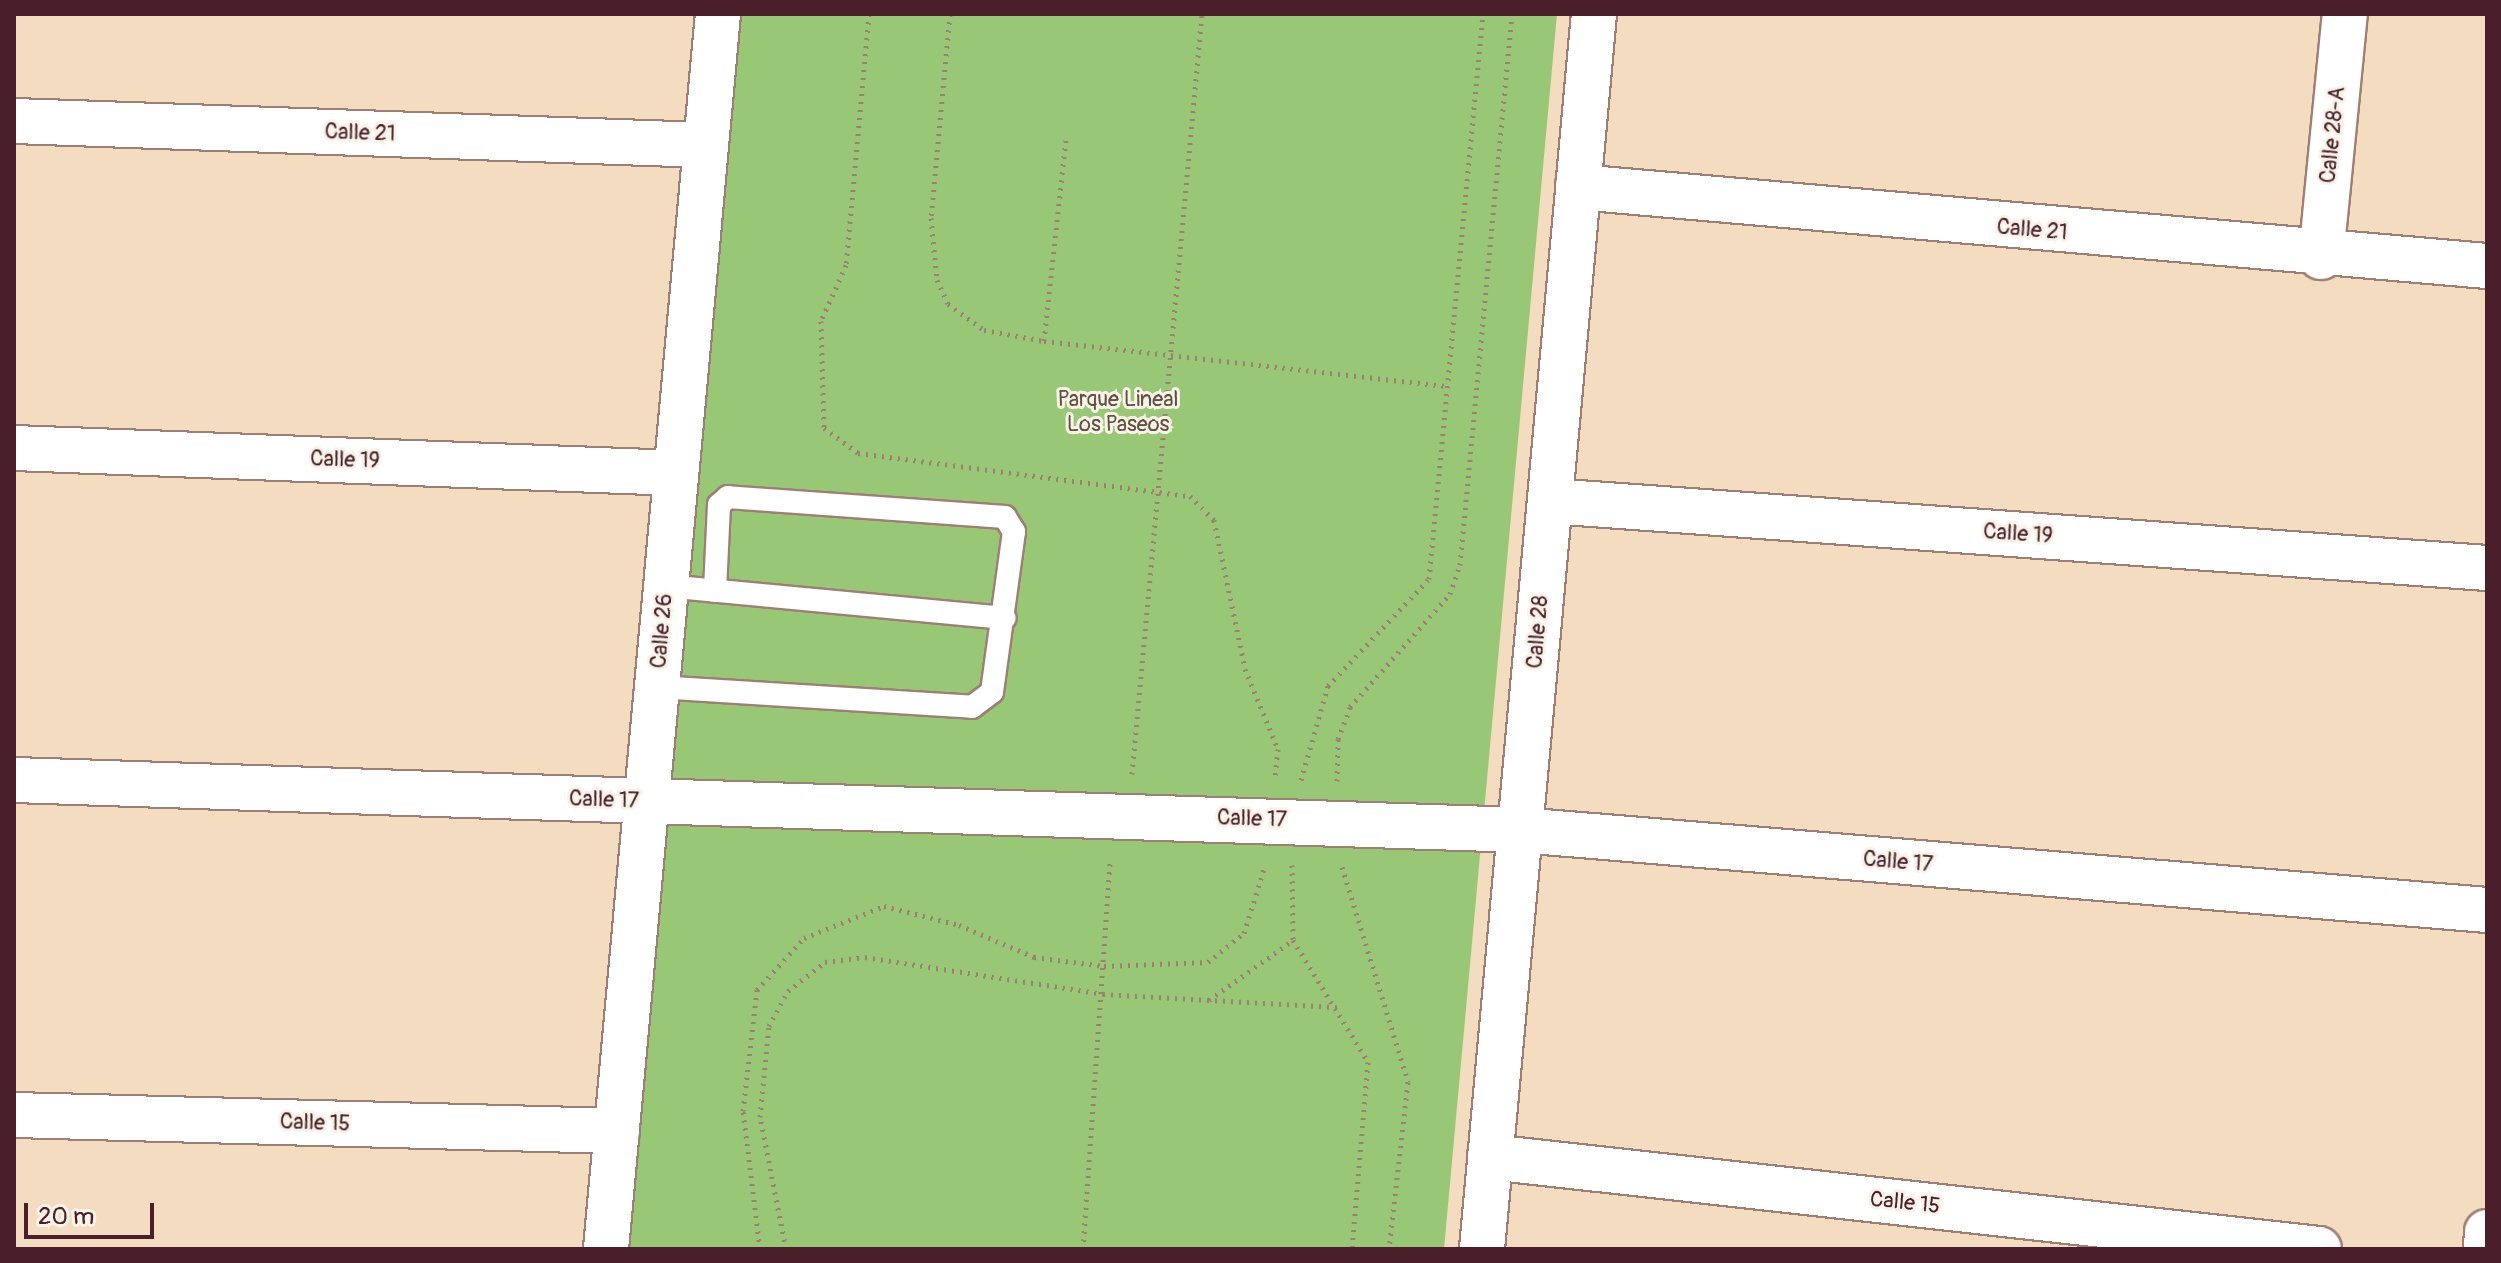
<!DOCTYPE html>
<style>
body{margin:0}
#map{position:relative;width:2501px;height:1263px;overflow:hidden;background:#f4dcc0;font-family:Pangolin,sans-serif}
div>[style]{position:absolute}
.green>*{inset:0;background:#98c775}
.path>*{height:5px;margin-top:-2.5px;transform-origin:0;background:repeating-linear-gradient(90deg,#9f7e76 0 2px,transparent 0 8px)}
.roads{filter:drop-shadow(2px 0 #9f7e76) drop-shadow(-2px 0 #9f7e76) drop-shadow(0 2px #9f7e76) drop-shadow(0 -2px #9f7e76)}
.lane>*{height:22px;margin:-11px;padding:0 11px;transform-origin:11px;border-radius:11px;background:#fff}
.street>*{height:44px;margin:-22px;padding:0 22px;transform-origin:22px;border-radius:22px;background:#fff}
span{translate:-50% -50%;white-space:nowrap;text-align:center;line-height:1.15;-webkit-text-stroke:6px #f7f3e8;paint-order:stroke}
.street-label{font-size:22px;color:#4a1f2b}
.park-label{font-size:22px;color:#615141}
.frame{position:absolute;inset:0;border:16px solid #4a1f2b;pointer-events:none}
.scale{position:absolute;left:24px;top:1203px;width:130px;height:36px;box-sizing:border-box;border:4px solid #4a1f2b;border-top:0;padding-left:10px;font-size:24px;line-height:28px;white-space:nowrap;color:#4a1f2b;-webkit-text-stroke:6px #f7f3e8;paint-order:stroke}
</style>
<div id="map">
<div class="green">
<i style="clip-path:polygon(740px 14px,1557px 14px,1444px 1249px,617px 1249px)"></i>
</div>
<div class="path">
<i style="left:869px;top:14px;width:252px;rotate:95.2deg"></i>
<i style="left:846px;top:265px;width:61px;rotate:114.1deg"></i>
<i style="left:821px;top:321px;width:107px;rotate:88.4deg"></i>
<i style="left:824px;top:428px;width:42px;rotate:36.3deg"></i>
<i style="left:858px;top:453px;width:335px;rotate:7.4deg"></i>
<i style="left:1190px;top:496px;width:34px;rotate:45deg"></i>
<i style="left:1214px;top:520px;width:152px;rotate:78.2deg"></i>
<i style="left:1245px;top:669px;width:87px;rotate:67.6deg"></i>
<i style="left:1278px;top:749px;width:28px;rotate:96deg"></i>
<i style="left:950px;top:14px;width:205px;rotate:95.3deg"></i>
<i style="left:931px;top:218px;width:62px;rotate:84.5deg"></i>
<i style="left:937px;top:280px;width:26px;rotate:65deg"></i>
<i style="left:948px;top:304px;width:44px;rotate:35.8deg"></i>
<i style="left:984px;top:330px;width:61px;rotate:10.4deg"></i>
<i style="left:1044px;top:341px;width:406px;rotate:6.4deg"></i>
<i style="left:1044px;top:341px;width:202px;rotate:-83.8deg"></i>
<i style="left:1132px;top:774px;width:763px;rotate:-84.74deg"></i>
<i style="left:1301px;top:780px;width:98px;rotate:-74deg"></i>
<i style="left:1328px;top:686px;width:147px;rotate:-46.7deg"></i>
<i style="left:1429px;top:579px;width:568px;rotate:-84.54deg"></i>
<i style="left:1337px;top:781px;width:42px;rotate:-88.6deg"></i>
<i style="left:1338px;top:739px;width:34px;rotate:-69deg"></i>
<i style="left:1350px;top:707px;width:151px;rotate:-48.5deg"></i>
<i style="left:1450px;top:594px;width:31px;rotate:-71deg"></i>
<i style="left:1460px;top:565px;width:553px;rotate:-84.61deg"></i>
<i style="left:1292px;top:865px;width:75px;rotate:89.2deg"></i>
<i style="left:1293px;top:940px;width:143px;rotate:58.4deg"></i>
<i style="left:1368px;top:1062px;width:188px;rotate:94.9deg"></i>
<i style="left:1342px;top:867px;width:225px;rotate:72.9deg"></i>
<i style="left:1408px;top:1082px;width:168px;rotate:96.5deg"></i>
<i style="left:1209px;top:1000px;width:103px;rotate:-35.5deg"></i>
<i style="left:760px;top:1249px;width:139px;rotate:-97deg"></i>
<i style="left:743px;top:1111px;width:122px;rotate:-83.4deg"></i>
<i style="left:757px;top:990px;width:70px;rotate:-47.9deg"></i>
<i style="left:804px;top:938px;width:86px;rotate:-21.8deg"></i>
<i style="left:884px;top:906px;width:77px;rotate:14.2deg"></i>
<i style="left:959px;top:925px;width:82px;rotate:23.1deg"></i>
<i style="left:1034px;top:957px;width:71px;rotate:7.3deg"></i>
<i style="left:1104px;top:966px;width:104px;rotate:-2.2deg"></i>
<i style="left:1208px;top:962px;width:46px;rotate:-38.9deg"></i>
<i style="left:1244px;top:933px;width:70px;rotate:-72.6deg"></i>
<i style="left:786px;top:1249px;width:135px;rotate:-101.1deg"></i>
<i style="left:760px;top:1117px;width:91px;rotate:-84.4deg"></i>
<i style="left:769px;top:1026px;width:40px;rotate:-62deg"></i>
<i style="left:788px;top:991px;width:47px;rotate:-38.1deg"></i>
<i style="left:825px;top:962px;width:40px;rotate:-7.1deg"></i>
<i style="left:865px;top:957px;width:241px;rotate:8.8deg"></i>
<i style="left:1103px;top:994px;width:236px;rotate:3.2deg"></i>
<i style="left:1083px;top:1249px;width:391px;rotate:-86deg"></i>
</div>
<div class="roads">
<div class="lane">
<i style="left:666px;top:586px;width:340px;rotate:5.4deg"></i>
<i style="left:657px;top:687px;width:316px;rotate:3.6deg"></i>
<i style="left:972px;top:707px;width:25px;rotate:-37deg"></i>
<i style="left:992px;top:692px;width:162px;rotate:-82.2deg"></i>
<i style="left:1014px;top:532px;width:17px;rotate:-121deg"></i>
<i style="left:1005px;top:517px;width:278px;rotate:-175.9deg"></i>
<i style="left:728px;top:497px;width:12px;rotate:138deg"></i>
<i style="left:719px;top:505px;width:86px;rotate:92.7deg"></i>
</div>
<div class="street">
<i style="left:14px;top:121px;width:692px;rotate:1.99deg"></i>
<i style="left:1578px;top:187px;width:912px;rotate:4.97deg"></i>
<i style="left:2321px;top:257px;width:244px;rotate:-84.4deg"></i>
<i style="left:14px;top:448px;width:662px;rotate:2.16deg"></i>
<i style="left:1550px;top:501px;width:939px;rotate:4.09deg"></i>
<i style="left:14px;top:780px;width:1507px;rotate:1.9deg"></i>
<i style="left:1520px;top:830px;width:970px;rotate:4.73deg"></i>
<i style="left:14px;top:1115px;width:603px;rotate:1.52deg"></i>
<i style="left:1490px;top:1157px;width:834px;rotate:6.33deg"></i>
<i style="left:606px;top:1249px;width:1240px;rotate:-84.82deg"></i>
<i style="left:1482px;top:1249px;width:1240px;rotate:-84.82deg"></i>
<i style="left:2486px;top:1249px;width:17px;rotate:-87deg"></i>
</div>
</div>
<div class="street-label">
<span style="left:360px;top:133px;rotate:2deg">Calle 21</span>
<span style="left:2333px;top:135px;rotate:-84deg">Calle 28-A</span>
<span style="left:2032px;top:230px;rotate:5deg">Calle 21</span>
<span style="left:345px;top:460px;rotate:2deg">Calle 19</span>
<span style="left:2018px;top:534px;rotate:4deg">Calle 19</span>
<span style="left:662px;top:631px;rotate:-85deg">Calle 26</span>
<span style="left:1538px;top:632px;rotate:-85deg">Calle 28</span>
<span style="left:604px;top:800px;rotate:2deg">Calle 17</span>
<span style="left:1252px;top:819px;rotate:2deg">Calle 17</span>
<span style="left:1898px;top:862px;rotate:5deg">Calle 17</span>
<span style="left:315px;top:1123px;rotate:2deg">Calle 15</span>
<span style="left:1905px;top:1203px;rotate:6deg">Calle 15</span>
</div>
<div class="park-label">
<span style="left:1118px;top:412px">Parque Lineal<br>Los Paseos</span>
</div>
<div class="frame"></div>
<div class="scale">20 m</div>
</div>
